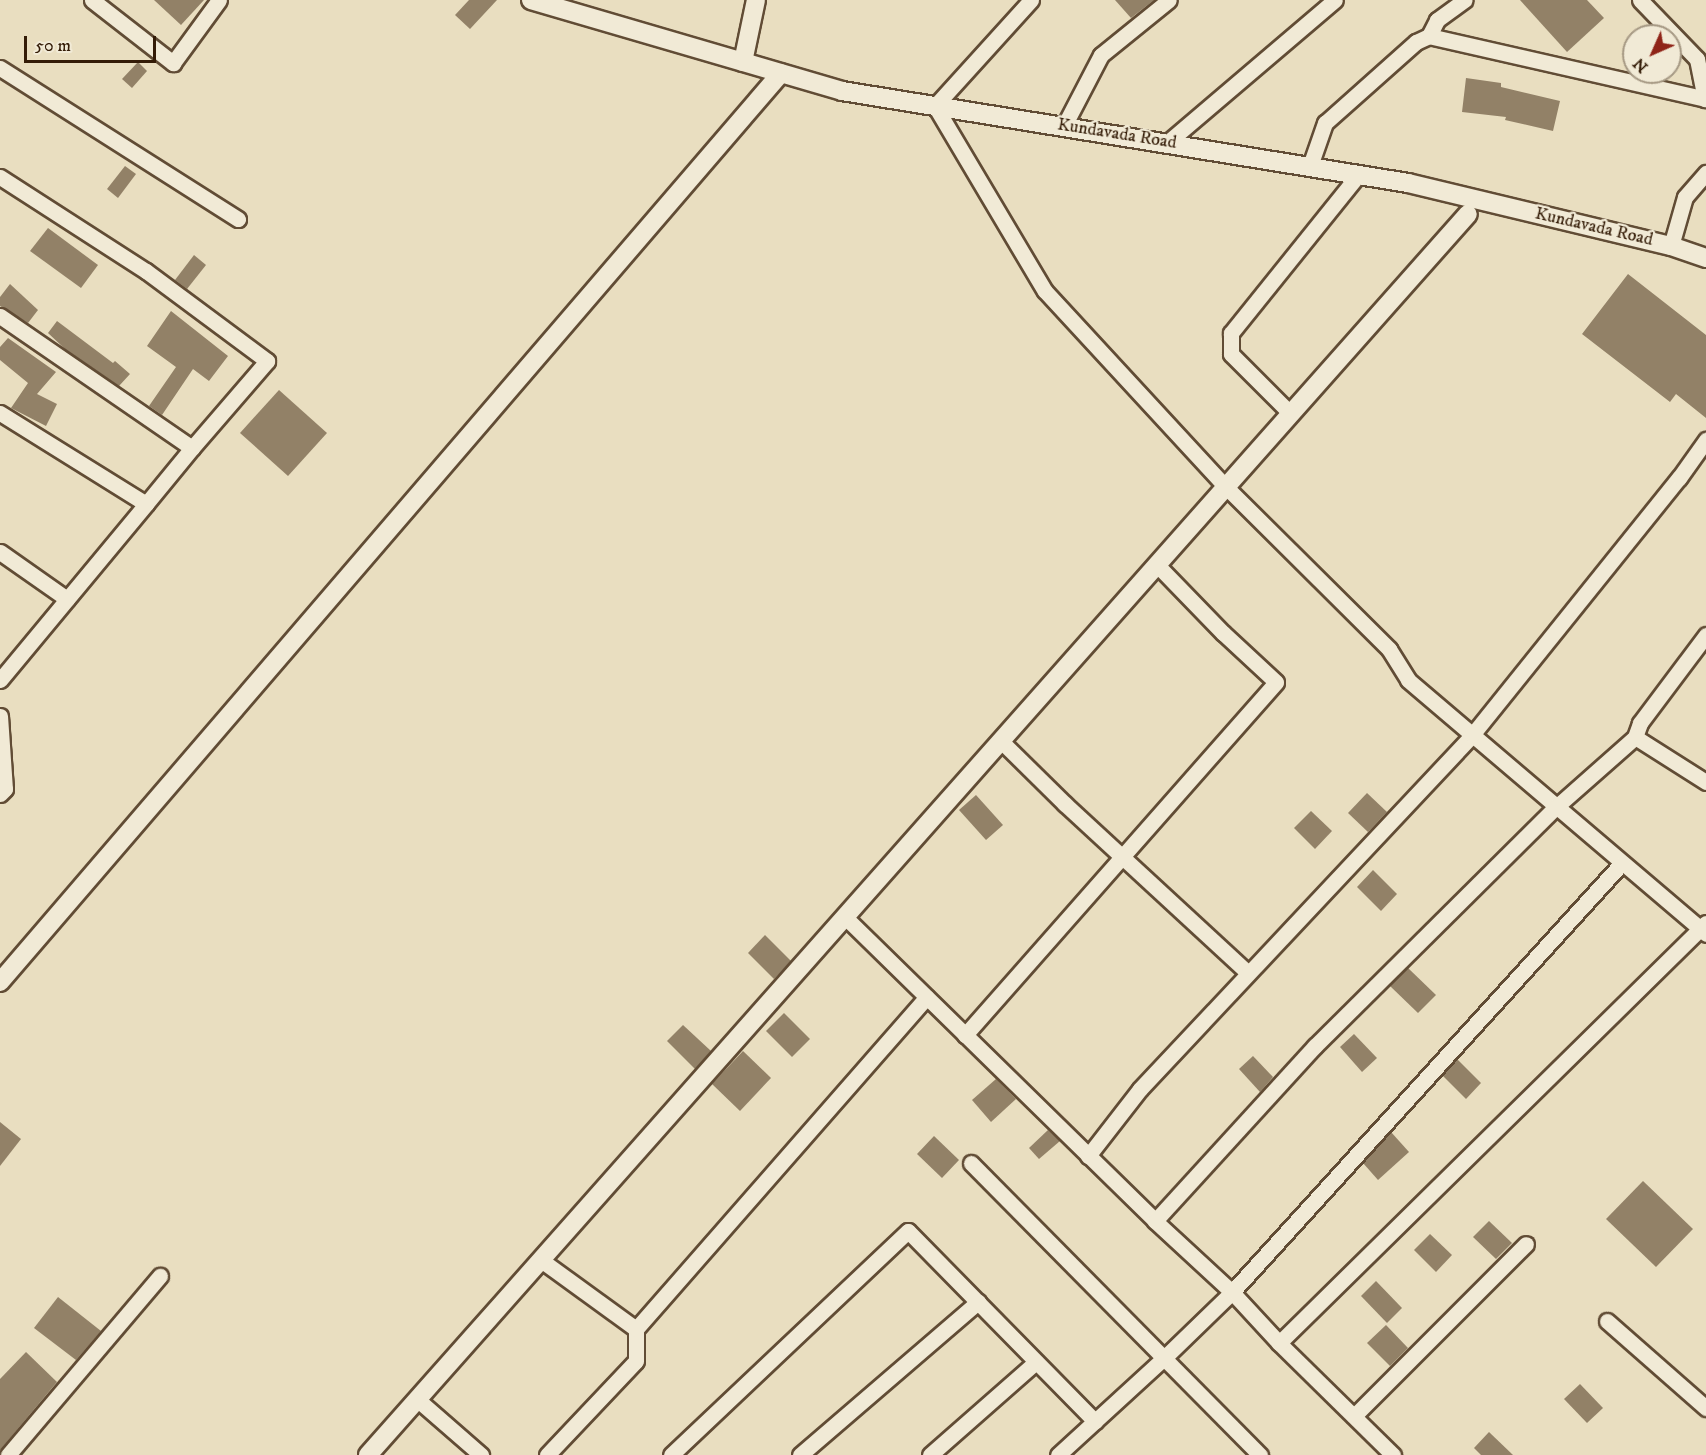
<!DOCTYPE html>
<style>
body{margin:0}
#map{position:relative;width:1706px;height:1455px;overflow:hidden;background:#e9dec0;font-family:"IM FELL DW Pica",serif}
div>[style]{position:absolute}
.building>*{inset:0;background:#928167}
.roads{filter:drop-shadow(2px 0 #614c35) drop-shadow(-2px 0 #614c35) drop-shadow(0 2px #614c35) drop-shadow(0 -2px #614c35)}
.minor>*{height:15px;margin:-7.5px;padding:0 7.5px;transform-origin:7.5px;border-radius:7.5px;background:#f1ead6}
.tertiary>*{height:18px;margin:-9px;padding:0 9px;transform-origin:9px;border-radius:9px;background:#f1ead6}
span{translate:-50% -50%;white-space:nowrap;text-align:center;line-height:1.15;-webkit-text-stroke:4.5px #f1ead6;paint-order:stroke}
.street-label{font-size:18px;color:#341c07}
.north{position:absolute;left:1622px;top:24px;width:60px;height:60px;box-sizing:border-box;background:#f1ead6;border:2px solid #a59883;border-radius:50%;rotate:225deg;font-size:16px;font-weight:700;line-height:24px;text-align:center;color:#341c07}
.north::after{content:'';display:block;margin:auto;width:21px;height:27px;background:#8f2418;clip-path:polygon(50% 0,100% 100%,50% 72%,0 100%)}
.scale{position:absolute;left:24px;top:36px;width:132px;height:27px;box-sizing:border-box;border:3px solid #341c07;border-top:0;padding-left:8px;font-size:18px;line-height:21px;white-space:nowrap;color:#341c07;-webkit-text-stroke:4px #f1ead6;paint-order:stroke}
</style>
<div id="map">
<div class="building">
<i style="clip-path:polygon(154px 0,204px 0,181px 25px)"></i>
<i style="clip-path:polygon(469px 0,497px 0,470px 29px,455px 15px)"></i>
<i style="clip-path:polygon(1115px 0,1154px 0,1131px 18px)"></i>
<i style="clip-path:polygon(1520px 0,1587px 0,1604px 18px,1567px 52px)"></i>
<i style="clip-path:polygon(138px 62px,147px 71px,132px 88px,122px 79px)"></i>
<i style="clip-path:polygon(1466px 78px,1501px 83px,1501px 87px,1560px 101px,1553px 131px,1505px 120px,1506px 117px,1462px 112px)"></i>
<i style="clip-path:polygon(125px 166px,136px 174px,118px 198px,107px 189px)"></i>
<i style="clip-path:polygon(48px 228px,98px 265px,81px 288px,30px 251px)"></i>
<i style="clip-path:polygon(194px 255px,206px 265px,187px 289px,175px 280px)"></i>
<i style="clip-path:polygon(1628px 274px,1706px 335px,1706px 418px,1676px 394px,1670px 402px,1582px 334px)"></i>
<i style="clip-path:polygon(10px 284px,38px 310px,28px 323px,0 306px,0 297px)"></i>
<i style="clip-path:polygon(171px 311px,228px 356px,209px 381px,193px 369px,162px 415px,149px 406px,176px 367px,147px 346px)"></i>
<i style="clip-path:polygon(57px 321px,113px 363px,115px 361px,130px 374px,119px 386px,65px 349px,48px 333px)"></i>
<i style="clip-path:polygon(8px 338px,56px 372px,37px 394px,57px 404px,46px 426px,11px 408px,28px 383px,0 360px,0 347px)"></i>
<i style="clip-path:polygon(279px 390px,327px 433px,288px 476px,240px 433px)"></i>
<i style="clip-path:polygon(1367px 793px,1387px 812px,1368px 832px,1348px 813px)"></i>
<i style="clip-path:polygon(976px 795px,1003px 825px,986px 840px,959px 810px)"></i>
<i style="clip-path:polygon(1311px 811px,1332px 831px,1315px 849px,1294px 828px)"></i>
<i style="clip-path:polygon(1373px 870px,1397px 894px,1381px 911px,1357px 887px)"></i>
<i style="clip-path:polygon(765px 935px,791px 961px,774px 979px,748px 953px)"></i>
<i style="clip-path:polygon(1408px 968px,1436px 995px,1418px 1013px,1390px 986px)"></i>
<i style="clip-path:polygon(784px 1013px,810px 1039px,792px 1057px,766px 1031px)"></i>
<i style="clip-path:polygon(683px 1025px,711px 1051px,695px 1069px,667px 1041px)"></i>
<i style="clip-path:polygon(1354px 1034px,1377px 1058px,1362px 1072px,1340px 1047px)"></i>
<i style="clip-path:polygon(743px 1051px,771px 1078px,740px 1111px,712px 1084px)"></i>
<i style="clip-path:polygon(1253px 1056px,1273px 1077px,1260px 1092px,1239px 1069px)"></i>
<i style="clip-path:polygon(1457px 1059px,1481px 1083px,1466px 1099px,1442px 1075px)"></i>
<i style="clip-path:polygon(996px 1079px,1016px 1099px,991px 1122px,972px 1100px)"></i>
<i style="clip-path:polygon(0 1122px,21px 1139px,0 1166px)"></i>
<i style="clip-path:polygon(1048px 1130px,1060px 1141px,1039px 1159px,1029px 1148px)"></i>
<i style="clip-path:polygon(1391px 1132px,1409px 1152px,1378px 1180px,1363px 1163px)"></i>
<i style="clip-path:polygon(934px 1136px,959px 1160px,942px 1178px,917px 1154px)"></i>
<i style="clip-path:polygon(1643px 1181px,1693px 1229px,1656px 1267px,1606px 1219px)"></i>
<i style="clip-path:polygon(1489px 1221px,1512px 1243px,1496px 1259px,1473px 1237px)"></i>
<i style="clip-path:polygon(1430px 1234px,1452px 1255px,1436px 1272px,1414px 1250px)"></i>
<i style="clip-path:polygon(1376px 1281px,1402px 1308px,1387px 1323px,1361px 1296px)"></i>
<i style="clip-path:polygon(58px 1297px,101px 1331px,76px 1360px,34px 1328px)"></i>
<i style="clip-path:polygon(1386px 1325px,1408px 1348px,1390px 1366px,1367px 1343px)"></i>
<i style="clip-path:polygon(26px 1352px,57px 1382px,0 1450px,0 1379px)"></i>
<i style="clip-path:polygon(1580px 1384px,1603px 1408px,1587px 1423px,1564px 1399px)"></i>
<i style="clip-path:polygon(1489px 1432px,1513px 1455px,1481px 1455px,1474px 1448px)"></i>
</div>
<div class="roads">
<div class="minor">
<i style="left:92px;top:0;width:103px;rotate:37.9deg"></i>
<i style="left:173px;top:63px;width:78px;rotate:-53.9deg"></i>
<i style="left:1031px;top:0;width:143px;rotate:132.2deg"></i>
<i style="left:935px;top:106px;width:215px;rotate:59.3deg"></i>
<i style="left:1045px;top:291px;width:267px;rotate:47.3deg"></i>
<i style="left:1226px;top:487px;width:230px;rotate:44.8deg"></i>
<i style="left:1389px;top:649px;width:36px;rotate:58deg"></i>
<i style="left:1408px;top:680px;width:392px;rotate:40.4deg"></i>
<i style="left:1640px;top:0;width:82px;rotate:46deg"></i>
<i style="left:1697px;top:59px;width:41px;rotate:78.7deg"></i>
<i style="left:1429px;top:36px;width:18px;rotate:-63deg"></i>
<i style="left:1437px;top:20px;width:34px;rotate:-36deg"></i>
<i style="left:0;top:68px;width:282px;rotate:32.4deg"></i>
<i style="left:1064px;top:126px;width:80px;rotate:-62.5deg"></i>
<i style="left:1101px;top:55px;width:87px;rotate:-39deg"></i>
<i style="left:1168px;top:142px;width:219px;rotate:-40.4deg"></i>
<i style="left:1310px;top:166px;width:46px;rotate:-70.8deg"></i>
<i style="left:1325px;top:123px;width:122px;rotate:-41.7deg"></i>
<i style="left:1416px;top:42px;width:14px;rotate:-25deg"></i>
<i style="left:1429px;top:36px;width:284px;rotate:12.8deg"></i>
<i style="left:0;top:177px;width:174px;rotate:32.8deg"></i>
<i style="left:146px;top:271px;width:151px;rotate:36.6deg"></i>
<i style="left:267px;top:361px;width:115px;rotate:130.8deg"></i>
<i style="left:192px;top:448px;width:233px;rotate:-145.5deg"></i>
<i style="left:1671px;top:246px;width:51px;rotate:-74.1deg"></i>
<i style="left:1685px;top:197px;width:32px;rotate:-49deg"></i>
<i style="left:0;top:413px;width:172px;rotate:31.9deg"></i>
<i style="left:146px;top:504px;width:72px;rotate:-50.6deg"></i>
<i style="left:1291px;top:414px;width:85px;rotate:-135deg"></i>
<i style="left:1231px;top:354px;width:21px;rotate:-90deg"></i>
<i style="left:1231px;top:333px;width:203px;rotate:-51.2deg"></i>
<i style="left:0;top:552px;width:82px;rotate:35deg"></i>
<i style="left:0;top:680px;width:229px;rotate:-50.3deg"></i>
<i style="left:0;top:716px;width:73px;rotate:86.1deg"></i>
<i style="left:5px;top:789px;width:7px;rotate:135deg"></i>
<i style="left:1635px;top:737px;width:84px;rotate:32.4deg"></i>
<i style="left:1000px;top:740px;width:91px;rotate:44.6deg"></i>
<i style="left:1065px;top:804px;width:249px;rotate:42.7deg"></i>
<i style="left:845px;top:917px;width:434px;rotate:44.4deg"></i>
<i style="left:1155px;top:1221px;width:105px;rotate:42.7deg"></i>
<i style="left:1232px;top:1292px;width:69px;rotate:47.3deg"></i>
<i style="left:1279px;top:1343px;width:160px;rotate:44.5deg"></i>
<i style="left:965px;top:1035px;width:470px;rotate:-48.6deg"></i>
<i style="left:1276px;top:682px;width:72px;rotate:-137.2deg"></i>
<i style="left:1223px;top:633px;width:95px;rotate:-134.1deg"></i>
<i style="left:1088px;top:1156px;width:85px;rotate:-52.2deg"></i>
<i style="left:1140px;top:1089px;width:485px;rotate:-46.8deg"></i>
<i style="left:1472px;top:735px;width:330px;rotate:-51.2deg"></i>
<i style="left:1679px;top:478px;width:47px;rotate:-54.6deg"></i>
<i style="left:971px;top:1163px;width:411px;rotate:45.3deg"></i>
<i style="left:1155px;top:1221px;width:237px;rotate:-47.6deg"></i>
<i style="left:1315px;top:1046px;width:339px;rotate:-44.8deg"></i>
<i style="left:1556px;top:807px;width:106px;rotate:-41.5deg"></i>
<i style="left:1635px;top:737px;width:15px;rotate:-70deg"></i>
<i style="left:1640px;top:723px;width:110px;rotate:-53.1deg"></i>
<i style="left:541px;top:1260px;width:117px;rotate:36deg"></i>
<i style="left:1607px;top:1321px;width:132px;rotate:41.3deg"></i>
<i style="left:1279px;top:1343px;width:599px;rotate:-44.53deg"></i>
<i style="left:418px;top:1400px;width:84px;rotate:41.1deg"></i>
<i style="left:1354px;top:1416px;width:243px;rotate:-45deg"></i>
<i style="left:8px;top:1455px;width:235px;rotate:-49.7deg"></i>
<i style="left:547px;top:1455px;width:129px;rotate:-46.6deg"></i>
<i style="left:636px;top:1361px;width:32px;rotate:-90deg"></i>
<i style="left:636px;top:1329px;width:441px;rotate:-48.8deg"></i>
<i style="left:671px;top:1455px;width:326px;rotate:-43.4deg"></i>
<i style="left:908px;top:1231px;width:267px;rotate:45.5deg"></i>
<i style="left:800px;top:1455px;width:235px;rotate:-40.7deg"></i>
<i style="left:930px;top:1455px;width:141px;rotate:-41.3deg"></i>
<i style="left:1058px;top:1455px;width:144px;rotate:-42.5deg"></i>
<i style="left:1164px;top:1358px;width:95px;rotate:-44.1deg"></i>
<i style="left:1232px;top:1292px;width:580px;rotate:-47.73deg"></i>
</div>
<div class="tertiary">
<i style="left:531px;top:0;width:324px;rotate:16.3deg"></i>
<i style="left:842px;top:91px;width:573px;rotate:9.23deg"></i>
<i style="left:1408px;top:183px;width:270px;rotate:13.5deg"></i>
<i style="left:1671px;top:246px;width:37px;rotate:19deg"></i>
<i style="left:743px;top:62px;width:63px;rotate:-78.2deg"></i>
<i style="left:0;top:982px;width:1198px;rotate:-49.33deg"></i>
<i style="left:368px;top:1455px;width:1658px;rotate:-48.45deg"></i>
</div>
</div>
<div class="street-label">
<span style="left:1117px;top:134px;rotate:9deg">Kundavada Road</span>
<span style="left:1594px;top:227px;rotate:13deg">Kundavada Road</span>
</div>
<div class="north">N</div>
<div class="scale">50 m</div>
</div>
